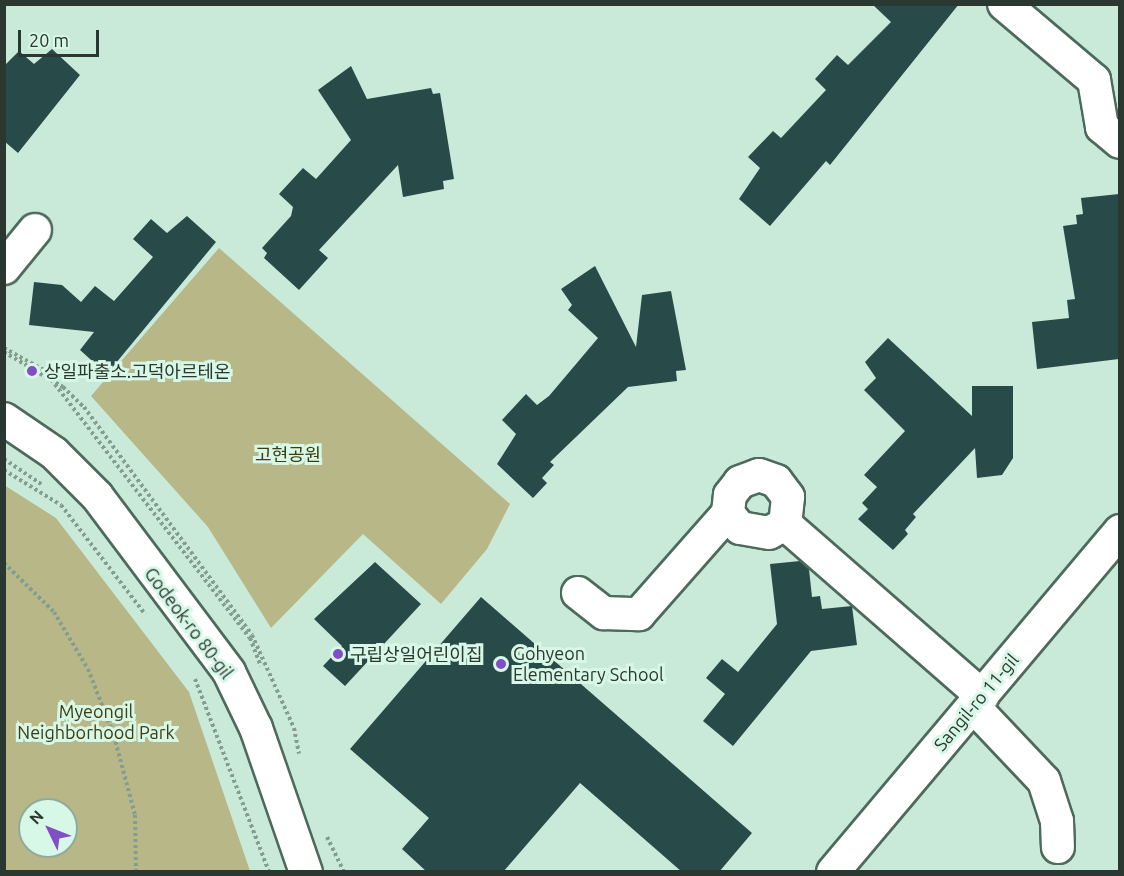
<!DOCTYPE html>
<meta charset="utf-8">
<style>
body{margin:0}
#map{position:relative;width:1124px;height:876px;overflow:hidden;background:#caead9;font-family:Ubuntu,"Noto Sans KR",sans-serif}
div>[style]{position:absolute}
.green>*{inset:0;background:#b7b788}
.building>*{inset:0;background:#284b49}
.path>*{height:4px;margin-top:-2px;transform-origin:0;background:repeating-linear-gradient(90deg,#859c90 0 3px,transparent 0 6px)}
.roads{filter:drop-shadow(2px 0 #4d6a5c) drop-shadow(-2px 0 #4d6a5c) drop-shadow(0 2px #4d6a5c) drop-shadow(0 -2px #4d6a5c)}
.street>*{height:32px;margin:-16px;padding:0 16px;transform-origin:16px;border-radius:16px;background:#fff}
.dots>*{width:16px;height:16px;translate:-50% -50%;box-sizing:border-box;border:3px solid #d7f7e7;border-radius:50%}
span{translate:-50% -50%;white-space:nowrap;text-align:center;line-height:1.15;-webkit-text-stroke:6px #d7f7e7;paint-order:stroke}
.poi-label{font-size:18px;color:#2b3731}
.left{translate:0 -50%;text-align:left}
.park-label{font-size:18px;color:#3e3d10}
.street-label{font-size:18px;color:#2b3731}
.frame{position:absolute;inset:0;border:6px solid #2b3731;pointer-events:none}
.north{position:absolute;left:18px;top:798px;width:60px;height:60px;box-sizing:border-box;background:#d7f7e7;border:2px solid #92aa9e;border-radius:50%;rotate:313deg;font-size:16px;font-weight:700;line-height:24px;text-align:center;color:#2b3731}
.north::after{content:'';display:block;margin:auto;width:21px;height:27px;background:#824ec6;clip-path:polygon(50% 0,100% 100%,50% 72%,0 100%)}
.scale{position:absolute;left:18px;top:30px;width:81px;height:27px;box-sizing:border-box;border:3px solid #2b3731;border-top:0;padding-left:8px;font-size:18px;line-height:21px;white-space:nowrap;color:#2b3731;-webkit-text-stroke:4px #d7f7e7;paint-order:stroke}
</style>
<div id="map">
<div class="green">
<i style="clip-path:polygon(219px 248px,510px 504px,487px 549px,441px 604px,363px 534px,271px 628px,208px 527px,91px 396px)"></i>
<i style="clip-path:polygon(evenodd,4px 485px,56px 518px,189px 692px,250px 871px,5px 871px,4px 485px,30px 810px,66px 810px,66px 846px,30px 846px,30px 810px)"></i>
</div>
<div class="building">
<i style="clip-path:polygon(872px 4px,959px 4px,830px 165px,826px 161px,770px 226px,739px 199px,760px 168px,748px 157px,773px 131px,781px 138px,826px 90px,815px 79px,837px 55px,848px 65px,891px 22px)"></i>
<i style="clip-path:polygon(52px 49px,80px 75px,18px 153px,4px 141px,4px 66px,19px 51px,34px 64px)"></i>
<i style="clip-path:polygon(351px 66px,367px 99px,431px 88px,433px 94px,440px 93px,454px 179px,443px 181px,444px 189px,403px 197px,398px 165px,319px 250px,328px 258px,299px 290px,264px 258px,267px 253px,262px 248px,291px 216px,293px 207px,279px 194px,303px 168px,316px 179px,351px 140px,318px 90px)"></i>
<i style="clip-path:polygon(1119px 194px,1119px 359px,1037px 369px,1032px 322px,1069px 318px,1067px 300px,1075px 299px,1063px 226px,1077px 224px,1076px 215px,1083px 214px,1081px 198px)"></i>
<i style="clip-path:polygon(187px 216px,216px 242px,111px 369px,105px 363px,100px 368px,80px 350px,94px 332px,29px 325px,34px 282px,62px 285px,81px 302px,95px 286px,114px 301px,153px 257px,133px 239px,151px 219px,167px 233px)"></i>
<i style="clip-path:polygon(595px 266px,636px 347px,642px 295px,671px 291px,686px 370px,676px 371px,677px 381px,628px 387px,550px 462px,554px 465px,542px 478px,547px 483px,533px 498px,497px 464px,516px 434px,502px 420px,526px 394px,537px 405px,549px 396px,598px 338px,568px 310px,572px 305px,561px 289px)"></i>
<i style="clip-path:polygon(888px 338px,972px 416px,972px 386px,1013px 386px,1013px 458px,1002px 475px,977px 478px,975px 448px,913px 514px,916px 517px,905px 530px,908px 534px,893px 550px,858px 519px,868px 509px,862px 503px,877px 487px,864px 475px,905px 431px,864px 390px,876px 378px,865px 362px)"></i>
<i style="clip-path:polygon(800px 561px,809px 569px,812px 597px,820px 596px,822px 609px,852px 606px,857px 645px,811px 651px,733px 746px,703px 721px,725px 694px,706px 678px,722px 659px,738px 672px,777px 624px,770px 564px)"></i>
<i style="clip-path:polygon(375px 562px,421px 604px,345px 686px,323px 666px,342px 646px,314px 619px)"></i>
<i style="clip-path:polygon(481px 597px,752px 833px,719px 872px,682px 872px,580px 783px,503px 872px,427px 872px,402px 849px,429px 818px,350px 749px)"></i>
</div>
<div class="path">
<i style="left:4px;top:348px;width:46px;rotate:28.8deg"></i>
<i style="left:44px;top:370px;width:338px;rotate:52.5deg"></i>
<i style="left:250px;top:638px;width:30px;rotate:69deg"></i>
<i style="left:4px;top:352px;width:69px;rotate:30.7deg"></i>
<i style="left:63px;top:387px;width:29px;rotate:44deg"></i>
<i style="left:84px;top:407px;width:283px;rotate:53.6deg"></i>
<i style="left:252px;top:635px;width:102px;rotate:65.7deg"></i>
<i style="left:294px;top:728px;width:26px;rotate:79deg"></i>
<i style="left:4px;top:459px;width:45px;rotate:34deg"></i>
<i style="left:4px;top:470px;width:67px;rotate:31.6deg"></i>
<i style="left:61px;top:505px;width:138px;rotate:52.4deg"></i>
<i style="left:4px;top:563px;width:70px;rotate:44.4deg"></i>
<i style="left:54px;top:612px;width:66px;rotate:59.2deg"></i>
<i style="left:88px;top:669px;width:72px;rotate:68.8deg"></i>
<i style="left:114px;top:736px;width:82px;rotate:75.1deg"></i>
<i style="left:135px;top:815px;width:57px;rotate:89deg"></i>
<i style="left:195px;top:679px;width:207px;rotate:69deg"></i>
<i style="left:327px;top:837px;width:39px;rotate:64deg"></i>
</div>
<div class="roads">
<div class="street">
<i style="left:1004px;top:4px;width:118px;rotate:40.2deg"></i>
<i style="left:1094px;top:80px;width:48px;rotate:80.3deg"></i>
<i style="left:1102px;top:127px;width:23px;rotate:40deg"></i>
<i style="left:4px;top:268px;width:49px;rotate:-50.8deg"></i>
<i style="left:4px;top:419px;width:60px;rotate:34.2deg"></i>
<i style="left:54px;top:453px;width:61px;rotate:45deg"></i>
<i style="left:97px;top:496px;width:220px;rotate:53.1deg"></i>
<i style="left:229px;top:672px;width:62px;rotate:64.3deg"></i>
<i style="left:256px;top:728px;width:152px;rotate:70.9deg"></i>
<i style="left:785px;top:524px;width:18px;rotate:151deg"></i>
<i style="left:769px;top:533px;width:29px;rotate:-170deg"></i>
<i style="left:740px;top:528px;width:19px;rotate:-129deg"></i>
<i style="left:728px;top:513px;width:18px;rotate:-84deg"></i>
<i style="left:730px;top:495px;width:16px;rotate:-52deg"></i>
<i style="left:740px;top:482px;width:20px;rotate:-20deg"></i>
<i style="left:759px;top:475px;width:18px;rotate:19deg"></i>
<i style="left:776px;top:481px;width:20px;rotate:53deg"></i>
<i style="left:788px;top:497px;width:27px;rotate:96deg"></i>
<i style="left:785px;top:524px;width:262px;rotate:41.1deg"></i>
<i style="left:578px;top:593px;width:33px;rotate:38deg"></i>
<i style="left:604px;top:613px;width:35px;rotate:2deg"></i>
<i style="left:639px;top:614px;width:135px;rotate:-48.6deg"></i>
<i style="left:973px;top:706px;width:103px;rotate:46.6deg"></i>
<i style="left:1044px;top:781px;width:42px;rotate:72deg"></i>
<i style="left:1057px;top:821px;width:26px;rotate:88deg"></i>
<i style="left:833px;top:872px;width:446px;rotate:-49.9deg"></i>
</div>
</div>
<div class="dots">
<i style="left:32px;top:371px;background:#824ec6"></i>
<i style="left:338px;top:654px;background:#824ec6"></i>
<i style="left:501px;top:664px;background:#824ec6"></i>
</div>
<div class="poi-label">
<span class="left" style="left:44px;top:371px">상일파출소.고덕아르테온</span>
<span class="left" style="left:350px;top:654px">구립상일어린이집</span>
<span class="left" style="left:513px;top:664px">Gohyeon<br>Elementary School</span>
</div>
<div class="park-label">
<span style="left:288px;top:454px">고현공원</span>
<span style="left:96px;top:722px">Myeongil<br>Neighborhood Park</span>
</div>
<div class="street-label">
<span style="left:189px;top:623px;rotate:53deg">Godeok-ro 80-gil</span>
<span style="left:976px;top:702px;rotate:-50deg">Sangil-ro 11-gil</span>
</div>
<div class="frame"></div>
<div class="north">N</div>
<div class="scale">20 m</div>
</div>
